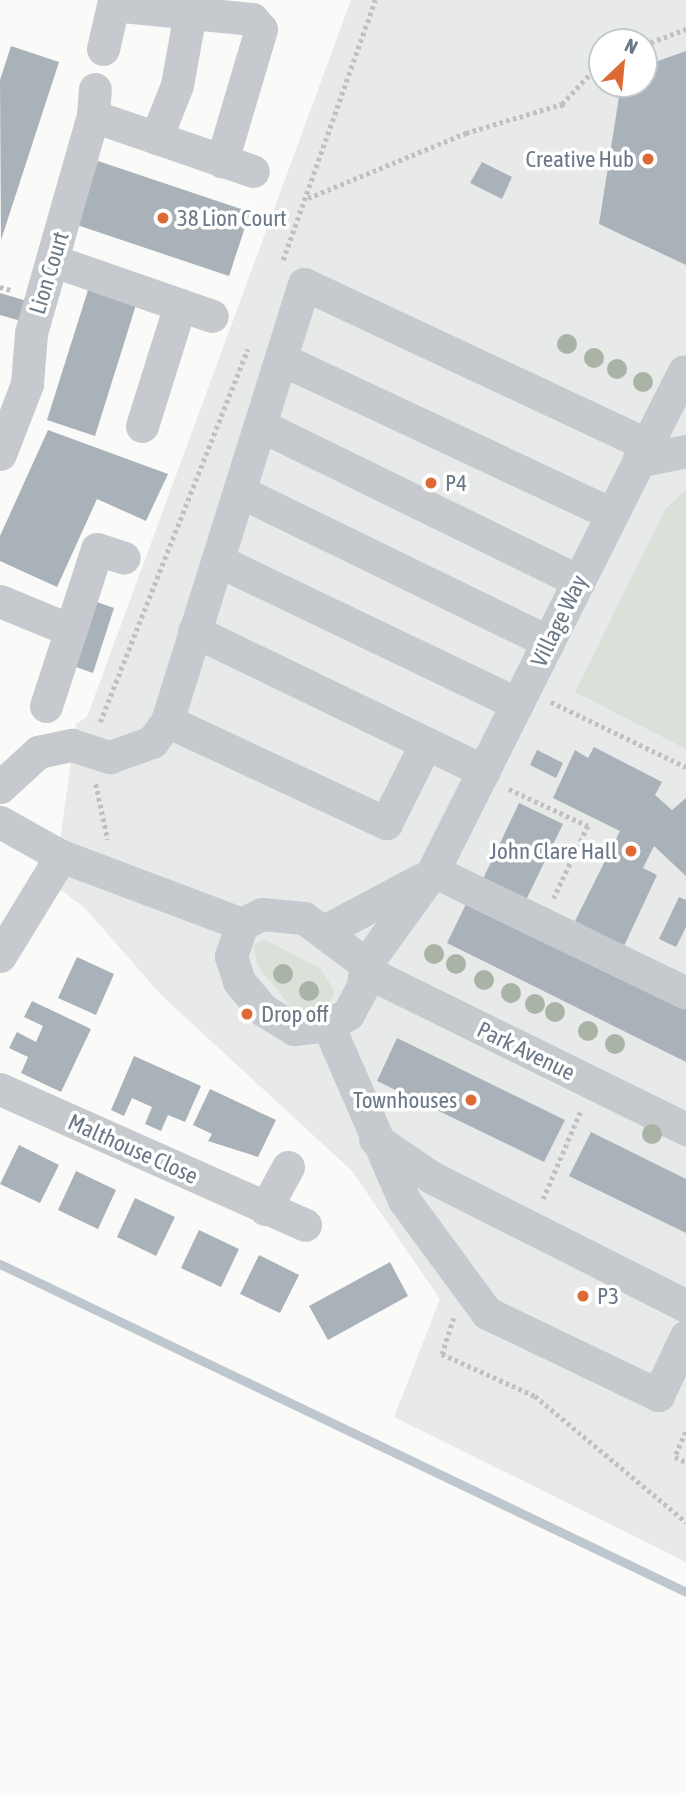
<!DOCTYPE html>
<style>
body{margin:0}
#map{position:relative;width:686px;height:1793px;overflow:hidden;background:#fafaf8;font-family:"Asap Condensed",sans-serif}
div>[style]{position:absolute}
.built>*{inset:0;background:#e8e9e9}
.green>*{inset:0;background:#dbe1d9}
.stream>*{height:9px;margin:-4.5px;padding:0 4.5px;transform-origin:4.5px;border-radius:4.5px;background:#bec7cd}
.building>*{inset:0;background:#aab2b9}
.path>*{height:4.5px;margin-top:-2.25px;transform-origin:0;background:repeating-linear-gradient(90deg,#bec0c3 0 3.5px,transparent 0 7px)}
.minor>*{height:33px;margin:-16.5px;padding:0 16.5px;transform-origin:16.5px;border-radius:16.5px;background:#c6c9cd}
.trees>*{width:20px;height:20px;margin:-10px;border-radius:50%;background:#a9b4a7}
.dots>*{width:19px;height:19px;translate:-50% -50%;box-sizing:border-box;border:4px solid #fff;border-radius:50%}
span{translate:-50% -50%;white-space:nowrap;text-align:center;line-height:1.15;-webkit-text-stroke:7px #fff;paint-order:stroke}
.poi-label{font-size:23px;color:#6a7888}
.right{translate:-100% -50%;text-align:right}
.left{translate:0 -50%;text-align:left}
.street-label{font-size:23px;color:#6a7888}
.north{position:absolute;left:588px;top:28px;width:70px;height:70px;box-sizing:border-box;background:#fff;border:2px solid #c3c9cf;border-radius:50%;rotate:26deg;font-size:19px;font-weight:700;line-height:28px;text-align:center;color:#6a7888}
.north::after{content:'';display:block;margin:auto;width:24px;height:32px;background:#dd6a35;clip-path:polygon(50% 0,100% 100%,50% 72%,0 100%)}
</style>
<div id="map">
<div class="built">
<i style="clip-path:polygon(evenodd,351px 0,686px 0,686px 1562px,394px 1417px,440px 1299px,352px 1171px,161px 995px,85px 908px,54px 885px,76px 724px,87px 717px,351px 0,602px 42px,644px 42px,644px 84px,602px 84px,602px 42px)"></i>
</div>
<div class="green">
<i style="clip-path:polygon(686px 490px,686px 749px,575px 692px,666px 508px)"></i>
<i style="clip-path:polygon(264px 939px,321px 969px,335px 992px,326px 1010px,310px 1015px,289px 1005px,258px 966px,253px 945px)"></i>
</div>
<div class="stream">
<i style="left:0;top:1264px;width:760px;rotate:25.55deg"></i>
</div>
<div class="building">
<i style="clip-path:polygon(11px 46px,59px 62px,1px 240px,0 80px)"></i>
<i style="clip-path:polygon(686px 51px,686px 265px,599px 224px,621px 84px,644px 84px,644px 66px)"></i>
<i style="clip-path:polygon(98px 161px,250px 212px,229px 276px,77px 225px)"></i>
<i style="clip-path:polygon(482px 162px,512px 177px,502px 199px,470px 183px)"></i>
<i style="clip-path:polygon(88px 290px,136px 305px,95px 436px,47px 420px)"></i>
<i style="clip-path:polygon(0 293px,27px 301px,21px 321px,0 315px)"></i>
<i style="clip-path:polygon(48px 430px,168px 474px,146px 521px,97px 499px,57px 587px,0 561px,0 536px)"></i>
<i style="clip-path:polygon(94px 601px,114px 608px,93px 673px,73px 666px)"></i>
<i style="clip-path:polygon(594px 747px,662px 782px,655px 795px,672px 810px,686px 798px,686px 876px,654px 846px,643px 868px,657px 875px,624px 946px,575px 921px,620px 831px,553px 798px,575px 750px,588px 758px)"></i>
<i style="clip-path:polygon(537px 750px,563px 763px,556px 778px,530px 765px)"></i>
<i style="clip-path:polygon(519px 803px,563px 824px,525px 902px,482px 881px)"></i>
<i style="clip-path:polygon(679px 897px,686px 900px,686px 927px,676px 947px,659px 939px)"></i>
<i style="clip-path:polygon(468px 900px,686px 1008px,686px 1062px,447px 943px)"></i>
<i style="clip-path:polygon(77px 957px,114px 974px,96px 1015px,58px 998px)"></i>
<i style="clip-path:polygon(32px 1001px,91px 1029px,61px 1092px,21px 1073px,28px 1057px,9px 1048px,17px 1032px,36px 1042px,43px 1026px,24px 1017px)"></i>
<i style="clip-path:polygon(397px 1038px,565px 1120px,544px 1162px,377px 1081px)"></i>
<i style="clip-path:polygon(134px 1056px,201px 1086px,185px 1122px,168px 1115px,161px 1131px,145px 1124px,152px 1107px,132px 1098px,124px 1116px,111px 1110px)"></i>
<i style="clip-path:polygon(210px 1089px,276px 1120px,258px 1157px,208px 1141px,212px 1134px,193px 1125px)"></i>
<i style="clip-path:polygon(591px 1132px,686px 1179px,686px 1233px,569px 1176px)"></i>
<i style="clip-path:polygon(19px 1145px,59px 1165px,40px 1203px,0 1184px)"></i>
<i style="clip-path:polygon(76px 1171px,116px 1190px,98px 1229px,58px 1210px)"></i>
<i style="clip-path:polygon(135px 1198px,175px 1217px,156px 1256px,117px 1237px)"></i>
<i style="clip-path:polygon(199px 1230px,239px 1249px,221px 1287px,181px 1268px)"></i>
<i style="clip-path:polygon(259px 1255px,299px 1275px,280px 1313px,240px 1294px)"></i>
<i style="clip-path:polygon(390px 1262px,408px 1296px,328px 1340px,309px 1306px)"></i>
</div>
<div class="path">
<i style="left:644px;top:45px;width:45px;rotate:-20.9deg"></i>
<i style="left:562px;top:104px;width:7px;rotate:74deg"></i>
<i style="left:308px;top:198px;width:171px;rotate:-22.4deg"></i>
<i style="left:466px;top:133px;width:100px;rotate:-16.8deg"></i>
<i style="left:562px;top:104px;width:59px;rotate:-47.1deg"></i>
<i style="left:283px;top:260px;width:276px;rotate:-70.5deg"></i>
<i style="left:0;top:287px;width:11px;rotate:15deg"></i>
<i style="left:551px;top:702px;width:150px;rotate:25.7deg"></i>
<i style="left:100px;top:722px;width:401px;rotate:-68.4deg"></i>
<i style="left:96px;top:784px;width:57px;rotate:77.9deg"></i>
<i style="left:509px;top:789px;width:87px;rotate:25.1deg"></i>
<i style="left:588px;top:826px;width:80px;rotate:115.3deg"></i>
<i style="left:543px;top:1199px;width:97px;rotate:-66.9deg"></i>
<i style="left:454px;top:1318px;width:38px;rotate:108deg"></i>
<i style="left:442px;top:1354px;width:102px;rotate:24.3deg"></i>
<i style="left:535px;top:1396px;width:197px;rotate:39.8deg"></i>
<i style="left:686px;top:1432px;width:27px;rotate:114deg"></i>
<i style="left:675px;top:1457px;width:12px;rotate:24deg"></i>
</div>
<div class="minor">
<i style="left:103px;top:49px;width:45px;rotate:-77.2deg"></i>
<i style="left:113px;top:5px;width:140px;rotate:5.8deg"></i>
<i style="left:252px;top:19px;width:13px;rotate:48deg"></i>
<i style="left:261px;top:29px;width:138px;rotate:106.5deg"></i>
<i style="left:93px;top:116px;width:169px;rotate:19deg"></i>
<i style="left:156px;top:138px;width:57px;rotate:-68.4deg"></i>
<i style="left:177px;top:85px;width:73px;rotate:-79.8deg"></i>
<i style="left:54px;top:261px;width:167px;rotate:19.2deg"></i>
<i style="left:281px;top:359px;width:365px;rotate:25.1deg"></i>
<i style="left:260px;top:425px;width:355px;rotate:26.1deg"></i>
<i style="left:142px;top:426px;width:127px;rotate:-72.6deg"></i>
<i style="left:0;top:454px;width:75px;rotate:-68.9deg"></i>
<i style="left:27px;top:384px;width:51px;rotate:-85.5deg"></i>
<i style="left:31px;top:333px;width:226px;rotate:-74.1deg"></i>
<i style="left:93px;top:116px;width:27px;rotate:-86deg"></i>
<i style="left:638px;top:461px;width:49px;rotate:-11.8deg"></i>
<i style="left:239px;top:491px;width:344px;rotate:26deg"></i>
<i style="left:217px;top:560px;width:333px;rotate:25.6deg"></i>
<i style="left:0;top:601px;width:76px;rotate:22.5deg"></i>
<i style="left:194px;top:631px;width:322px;rotate:25.8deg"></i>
<i style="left:46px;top:706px;width:165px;rotate:-72deg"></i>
<i style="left:97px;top:549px;width:28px;rotate:18deg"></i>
<i style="left:167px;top:721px;width:242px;rotate:25deg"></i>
<i style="left:386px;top:823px;width:89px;rotate:-63.4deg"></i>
<i style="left:0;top:787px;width:52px;rotate:-42.6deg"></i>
<i style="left:38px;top:752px;width:35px;rotate:-12deg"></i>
<i style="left:72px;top:745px;width:40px;rotate:18deg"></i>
<i style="left:110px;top:757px;width:45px;rotate:-19.7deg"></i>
<i style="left:152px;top:742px;width:26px;rotate:-54deg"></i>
<i style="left:167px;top:721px;width:458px;rotate:-72.6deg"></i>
<i style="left:304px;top:284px;width:379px;rotate:25.1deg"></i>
<i style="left:0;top:822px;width:70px;rotate:29.1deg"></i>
<i style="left:61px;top:856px;width:193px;rotate:20.6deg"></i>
<i style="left:433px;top:871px;width:281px;rotate:25.7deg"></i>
<i style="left:262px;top:914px;width:42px;rotate:5.4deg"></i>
<i style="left:304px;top:918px;width:77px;rotate:36.6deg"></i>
<i style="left:366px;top:964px;width:22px;rotate:98deg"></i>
<i style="left:363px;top:986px;width:32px;rotate:118deg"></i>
<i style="left:348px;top:1014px;width:23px;rotate:151deg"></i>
<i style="left:328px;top:1025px;width:34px;rotate:173deg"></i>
<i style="left:294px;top:1029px;width:36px;rotate:-148deg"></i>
<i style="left:263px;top:1010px;width:38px;rotate:-130deg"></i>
<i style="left:239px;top:981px;width:26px;rotate:-108deg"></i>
<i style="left:231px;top:956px;width:34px;rotate:-71deg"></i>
<i style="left:242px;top:924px;width:22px;rotate:-27deg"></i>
<i style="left:326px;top:930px;width:106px;rotate:-28deg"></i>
<i style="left:0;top:956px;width:117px;rotate:-58.6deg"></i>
<i style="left:366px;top:964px;width:115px;rotate:-54.2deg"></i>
<i style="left:433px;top:871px;width:559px;rotate:-63.34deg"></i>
<i style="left:367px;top:972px;width:356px;rotate:26.2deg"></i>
<i style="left:328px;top:1025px;width:191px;rotate:66.5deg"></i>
<i style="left:404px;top:1200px;width:140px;rotate:53.7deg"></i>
<i style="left:487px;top:1313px;width:190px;rotate:25.6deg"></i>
<i style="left:658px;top:1395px;width:65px;rotate:-64.6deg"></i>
<i style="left:0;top:1089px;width:334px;rotate:24deg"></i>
<i style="left:375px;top:1139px;width:68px;rotate:34.2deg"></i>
<i style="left:431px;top:1177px;width:286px;rotate:26.8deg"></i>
<i style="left:265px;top:1209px;width:48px;rotate:-61.3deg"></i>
</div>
<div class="trees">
<i style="left:567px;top:344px"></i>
<i style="left:594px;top:358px"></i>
<i style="left:617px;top:369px"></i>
<i style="left:643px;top:382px"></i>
<i style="left:434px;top:954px"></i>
<i style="left:456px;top:964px"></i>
<i style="left:283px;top:974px"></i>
<i style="left:484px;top:980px"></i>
<i style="left:309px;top:991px"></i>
<i style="left:511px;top:993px"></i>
<i style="left:535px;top:1004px"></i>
<i style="left:555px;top:1012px"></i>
<i style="left:588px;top:1031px"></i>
<i style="left:615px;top:1044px"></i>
<i style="left:652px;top:1134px"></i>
</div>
<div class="dots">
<i style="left:648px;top:159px;background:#dd6a35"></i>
<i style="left:163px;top:218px;background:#dd6a35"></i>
<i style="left:431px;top:483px;background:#dd6a35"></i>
<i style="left:631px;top:851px;background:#dd6a35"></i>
<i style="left:247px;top:1014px;background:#dd6a35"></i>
<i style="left:471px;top:1100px;background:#dd6a35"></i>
<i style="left:583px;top:1296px;background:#dd6a35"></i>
</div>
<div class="poi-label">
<span class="right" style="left:634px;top:159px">Creative Hub</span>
<span class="left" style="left:177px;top:218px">38 Lion Court</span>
<span class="left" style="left:445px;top:483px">P4</span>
<span class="right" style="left:617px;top:851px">John Clare Hall</span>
<span class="left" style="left:261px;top:1014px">Drop off</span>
<span class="right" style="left:457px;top:1100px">Townhouses</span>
<span class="left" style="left:597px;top:1296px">P3</span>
</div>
<div class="street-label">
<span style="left:49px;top:273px;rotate:-73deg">Lion Court</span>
<span style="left:559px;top:621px;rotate:-64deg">Village Way</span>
<span style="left:526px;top:1051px;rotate:26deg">Park Avenue</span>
<span style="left:133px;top:1149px;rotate:24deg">Malthouse Close</span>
</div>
<div class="north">N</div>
</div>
